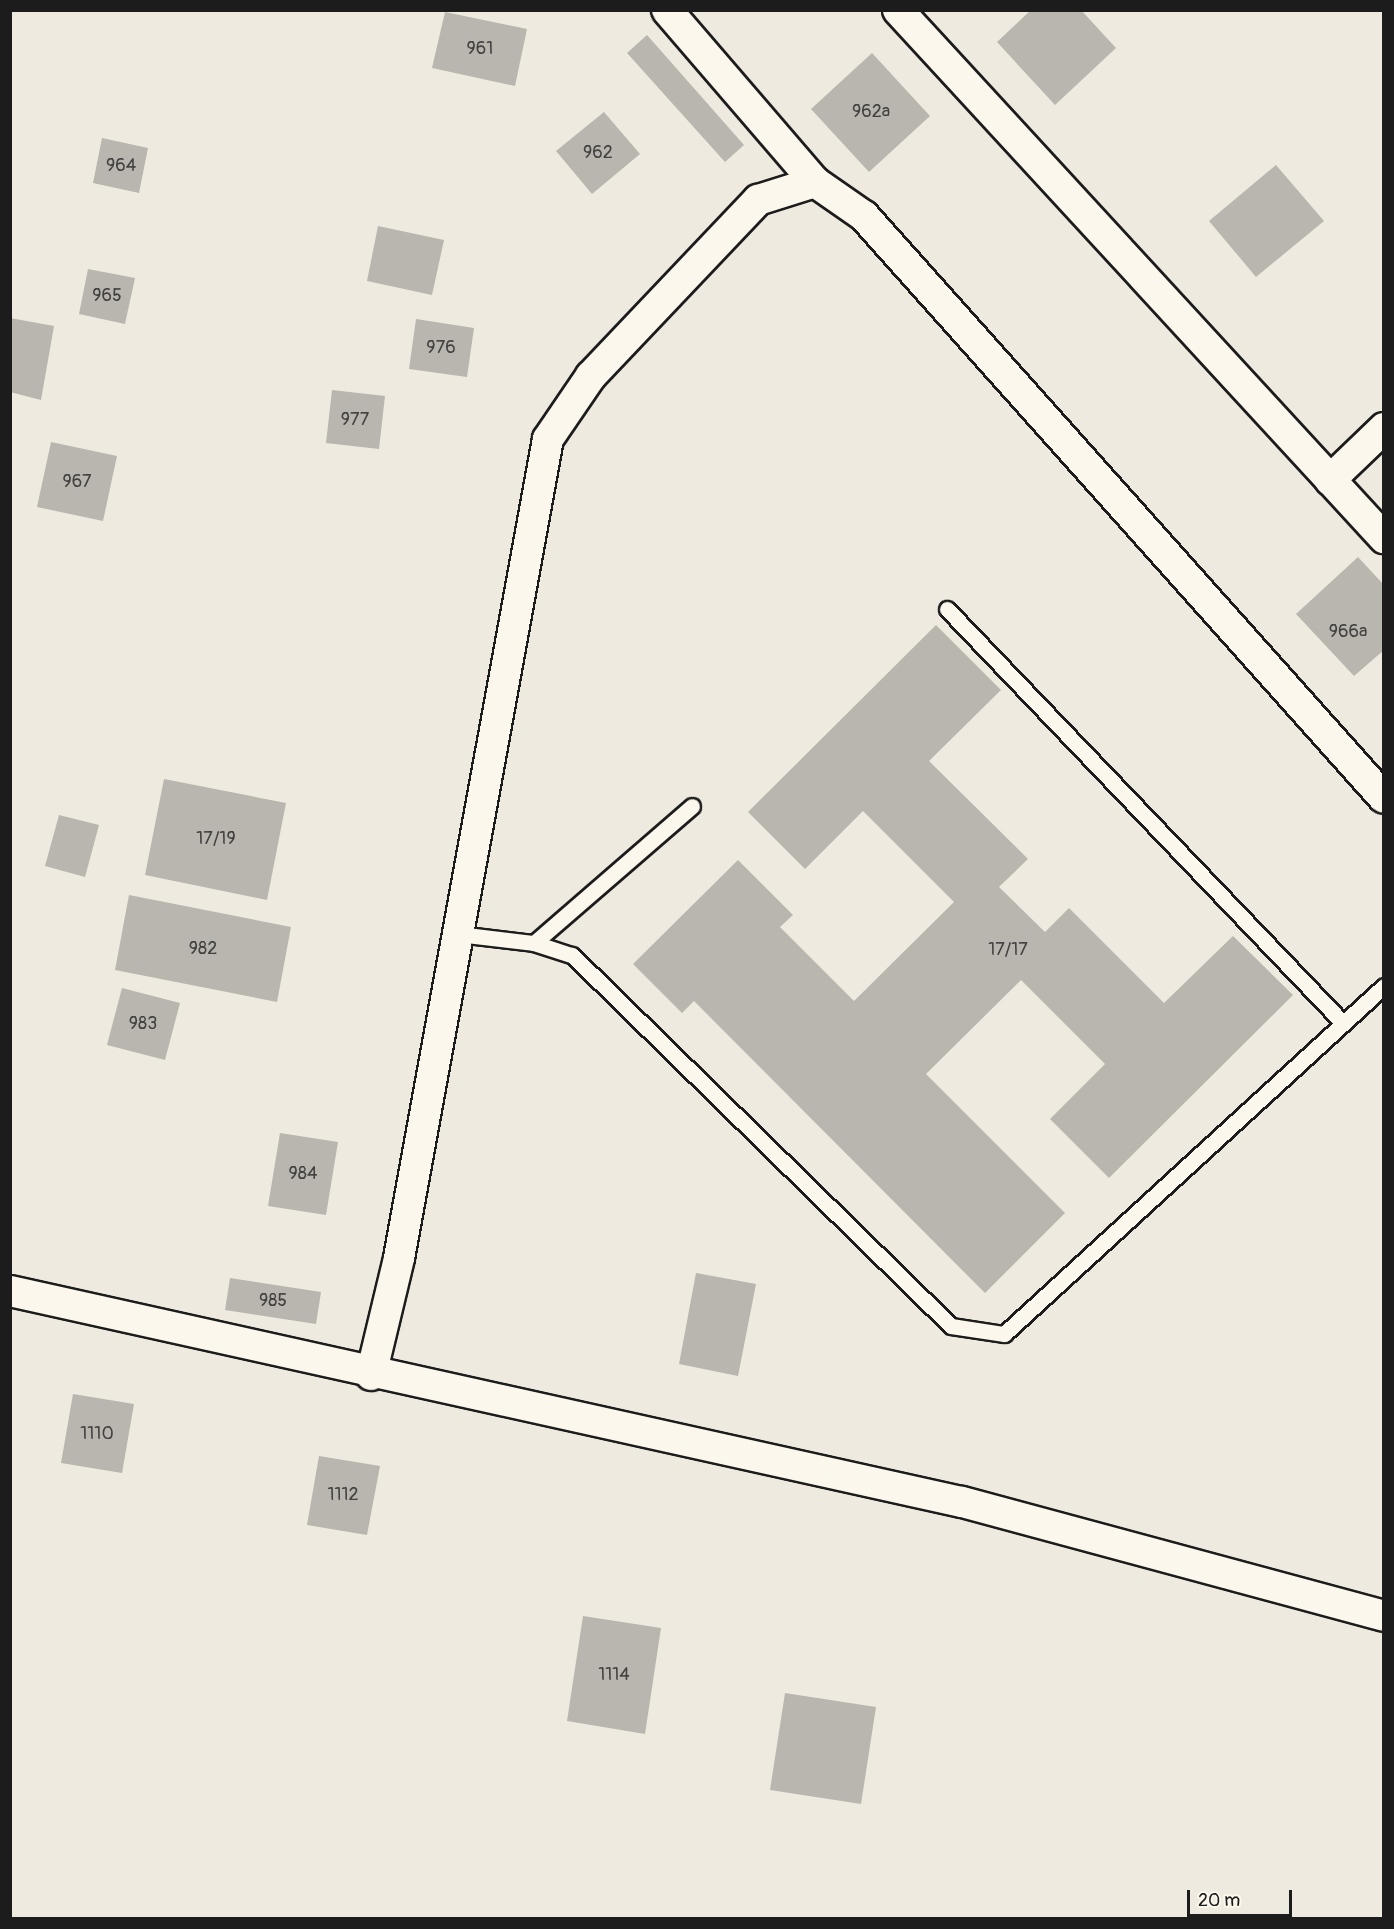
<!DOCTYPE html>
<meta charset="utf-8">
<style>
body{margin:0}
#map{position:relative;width:1394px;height:1929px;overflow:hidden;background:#eeeadf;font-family:Pangolin,sans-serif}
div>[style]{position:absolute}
.building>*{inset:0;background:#b9b6af}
.roads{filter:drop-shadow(2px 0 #1c1c1c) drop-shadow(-2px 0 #1c1c1c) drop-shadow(0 2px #1c1c1c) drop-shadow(0 -2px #1c1c1c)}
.service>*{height:15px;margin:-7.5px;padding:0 7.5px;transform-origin:7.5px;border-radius:7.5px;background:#fbf7ec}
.minor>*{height:30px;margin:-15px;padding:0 15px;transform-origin:15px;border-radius:15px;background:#fbf7ec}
span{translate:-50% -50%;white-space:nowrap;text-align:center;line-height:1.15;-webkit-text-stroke:4.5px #fbf7ec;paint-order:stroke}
.number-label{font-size:18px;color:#434241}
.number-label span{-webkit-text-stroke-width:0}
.frame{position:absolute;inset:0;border:12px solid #1c1c1c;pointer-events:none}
.scale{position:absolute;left:1187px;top:1890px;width:105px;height:27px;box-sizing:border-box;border:3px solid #1c1c1c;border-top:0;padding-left:8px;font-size:18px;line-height:21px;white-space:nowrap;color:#1c1c1c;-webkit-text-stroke:4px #fbf7ec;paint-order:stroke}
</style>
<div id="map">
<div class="building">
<i style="clip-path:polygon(1031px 10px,1081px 10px,1116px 48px,1055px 105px,997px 42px)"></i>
<i style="clip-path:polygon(445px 12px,527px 29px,515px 86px,432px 68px)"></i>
<i style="clip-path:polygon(647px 35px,744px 145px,725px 162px,627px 53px)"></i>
<i style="clip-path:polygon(872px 53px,930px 116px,869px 172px,811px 109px)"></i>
<i style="clip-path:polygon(604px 112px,640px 154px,592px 194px,556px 151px)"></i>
<i style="clip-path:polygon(102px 138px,148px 148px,139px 193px,93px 183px)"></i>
<i style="clip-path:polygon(1276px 165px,1324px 221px,1256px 277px,1209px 221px)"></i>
<i style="clip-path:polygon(378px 226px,444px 240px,432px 295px,367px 281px)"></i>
<i style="clip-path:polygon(88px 269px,135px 278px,125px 324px,79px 314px)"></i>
<i style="clip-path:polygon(10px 318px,54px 326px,41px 400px,10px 392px)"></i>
<i style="clip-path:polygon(416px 319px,474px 328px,467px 377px,409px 369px)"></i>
<i style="clip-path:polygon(332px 390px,385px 396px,379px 449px,326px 443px)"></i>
<i style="clip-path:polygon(51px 442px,117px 456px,103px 521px,37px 507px)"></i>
<i style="clip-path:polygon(1358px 557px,1384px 585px,1384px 650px,1354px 676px,1296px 614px)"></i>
<i style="clip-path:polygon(936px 625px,1001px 690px,929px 761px,1028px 859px,999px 887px,1045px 932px,1069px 908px,1164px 1003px,1233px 936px,1293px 995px,1109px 1178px,1050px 1119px,1105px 1064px,1021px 980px,926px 1074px,1065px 1213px,985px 1293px,694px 1001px,682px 1013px,633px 964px,738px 860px,793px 915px,780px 927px,854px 1001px,954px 902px,863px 811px,805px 869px,748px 812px)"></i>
<i style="clip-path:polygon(164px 779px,286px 803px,267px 900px,145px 875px)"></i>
<i style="clip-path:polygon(59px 815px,99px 825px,85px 877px,45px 866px)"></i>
<i style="clip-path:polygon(129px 895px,291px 927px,277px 1002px,115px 970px)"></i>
<i style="clip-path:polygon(122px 988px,180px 1003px,165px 1060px,107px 1045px)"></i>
<i style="clip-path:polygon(280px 1133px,338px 1142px,326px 1215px,268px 1206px)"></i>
<i style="clip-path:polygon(696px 1273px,756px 1284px,738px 1376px,679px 1364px)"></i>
<i style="clip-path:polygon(230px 1278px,321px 1292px,316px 1324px,225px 1310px)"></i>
<i style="clip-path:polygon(73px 1394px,134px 1404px,122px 1473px,61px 1463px)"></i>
<i style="clip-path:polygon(319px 1456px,380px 1466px,367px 1535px,307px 1525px)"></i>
<i style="clip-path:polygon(583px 1616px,661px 1628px,645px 1734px,567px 1721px)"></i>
<i style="clip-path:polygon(785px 1693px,876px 1707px,861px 1804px,770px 1790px)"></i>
</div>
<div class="roads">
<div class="service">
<i style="left:947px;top:609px;width:573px;rotate:46.27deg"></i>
<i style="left:458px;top:934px;width:77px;rotate:6.8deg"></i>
<i style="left:534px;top:943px;width:40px;rotate:18deg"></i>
<i style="left:572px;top:955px;width:530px;rotate:44.39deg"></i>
<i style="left:951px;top:1326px;width:54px;rotate:8.6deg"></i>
<i style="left:1004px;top:1334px;width:515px;rotate:-42.48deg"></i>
<i style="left:534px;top:943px;width:209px;rotate:-40.9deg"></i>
</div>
<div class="minor">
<i style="left:667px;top:10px;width:227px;rotate:49.3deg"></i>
<i style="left:898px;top:10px;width:718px;rotate:47.37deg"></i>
<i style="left:1330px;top:480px;width:75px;rotate:-43.9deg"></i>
<i style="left:10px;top:1291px;width:975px;rotate:12.5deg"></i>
<i style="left:962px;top:1502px;width:437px;rotate:15.1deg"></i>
<i style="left:371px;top:1375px;width:120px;rotate:-76.5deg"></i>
<i style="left:399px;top:1258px;width:832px;rotate:-79.69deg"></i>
<i style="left:548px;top:439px;width:76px;rotate:-55.7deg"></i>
<i style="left:591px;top:376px;width:243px;rotate:-46.5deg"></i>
<i style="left:758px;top:200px;width:60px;rotate:-17.5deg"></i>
<i style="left:815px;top:182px;width:60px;rotate:34.8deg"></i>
<i style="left:864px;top:216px;width:780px;rotate:48.22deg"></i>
</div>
</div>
<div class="number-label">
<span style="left:480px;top:49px">961</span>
<span style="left:871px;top:112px">962а</span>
<span style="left:598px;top:153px">962</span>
<span style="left:121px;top:166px">964</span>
<span style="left:107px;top:296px">965</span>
<span style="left:441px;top:348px">976</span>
<span style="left:355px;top:420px">977</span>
<span style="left:77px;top:482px">967</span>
<span style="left:1348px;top:632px">966а</span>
<span style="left:216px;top:839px">17/19</span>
<span style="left:203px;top:949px">982</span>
<span style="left:1008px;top:950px">17/17</span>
<span style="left:143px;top:1024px">983</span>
<span style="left:303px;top:1174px">984</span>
<span style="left:273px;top:1301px">985</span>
<span style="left:97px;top:1434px">1110</span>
<span style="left:343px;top:1495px">1112</span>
<span style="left:614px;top:1675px">1114</span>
</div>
<div class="frame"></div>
<div class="scale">20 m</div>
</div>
